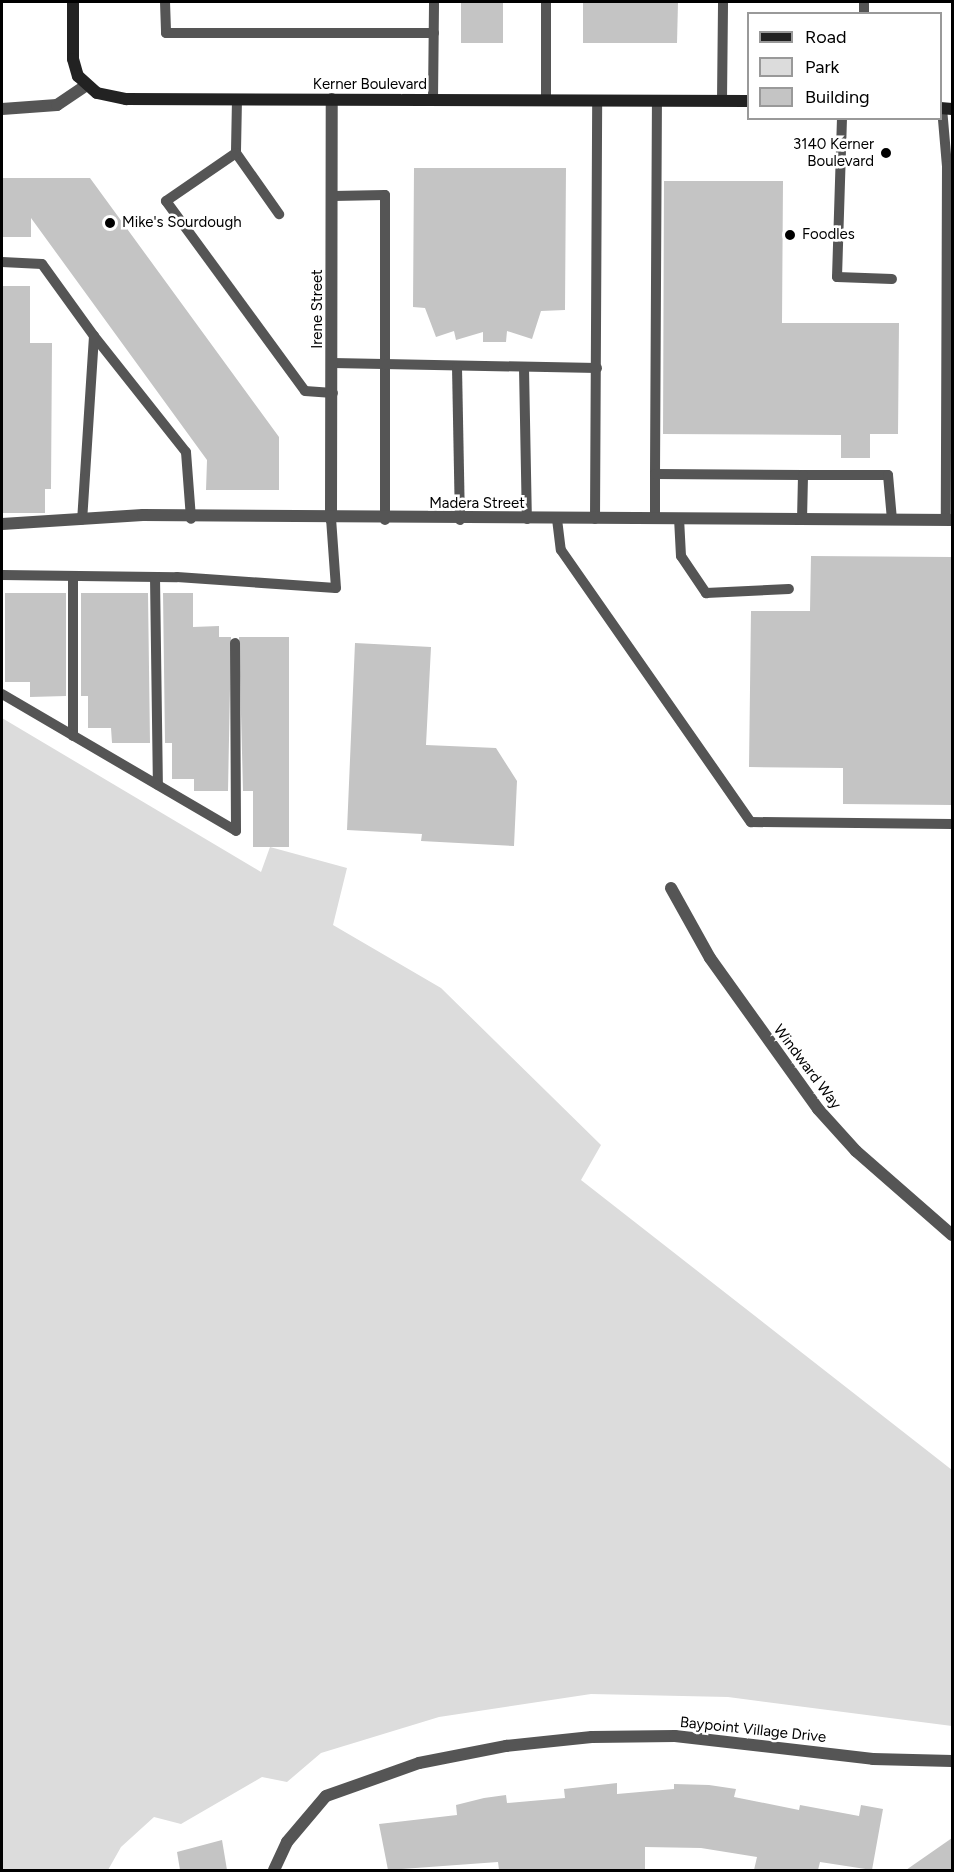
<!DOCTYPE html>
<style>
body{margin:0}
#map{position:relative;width:954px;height:1872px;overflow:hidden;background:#fff;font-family:Figtree,sans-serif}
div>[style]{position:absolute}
.green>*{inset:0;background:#dcdcdc}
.building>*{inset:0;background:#c4c4c4}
.lane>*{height:10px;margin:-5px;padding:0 5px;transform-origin:5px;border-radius:5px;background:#555}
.street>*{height:12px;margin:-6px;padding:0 6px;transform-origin:6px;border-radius:6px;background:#555}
.secondary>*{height:12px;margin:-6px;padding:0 6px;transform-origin:6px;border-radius:6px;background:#222}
.dots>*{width:16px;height:16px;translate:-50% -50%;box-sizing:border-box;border:3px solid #fff;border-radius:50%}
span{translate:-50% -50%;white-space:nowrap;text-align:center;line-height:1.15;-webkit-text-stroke:5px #fff;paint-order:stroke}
.street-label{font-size:15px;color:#000}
.poi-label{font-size:15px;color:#000}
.right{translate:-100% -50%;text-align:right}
.left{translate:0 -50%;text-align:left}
.frame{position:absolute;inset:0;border:3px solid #000;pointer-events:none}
.legend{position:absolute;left:747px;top:12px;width:195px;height:108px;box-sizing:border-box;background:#fff;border:2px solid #999;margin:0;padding:8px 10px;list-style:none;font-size:18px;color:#000}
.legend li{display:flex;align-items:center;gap:12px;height:30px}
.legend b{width:30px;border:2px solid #999}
</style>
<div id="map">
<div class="green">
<i style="clip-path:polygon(2px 718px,261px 872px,270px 847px,347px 868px,333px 925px,441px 988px,601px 1145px,581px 1180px,952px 1470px,952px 1726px,728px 1697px,591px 1694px,439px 1717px,321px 1753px,287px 1782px,262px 1777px,181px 1824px,154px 1817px,121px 1847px,108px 1870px,2px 1870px)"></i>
</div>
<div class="building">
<i style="clip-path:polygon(461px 2px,503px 2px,503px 43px,461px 43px)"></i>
<i style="clip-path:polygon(583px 2px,678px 2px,677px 43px,583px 43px)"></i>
<i style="clip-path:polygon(414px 168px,566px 168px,565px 310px,541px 311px,532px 339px,507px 331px,506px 342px,483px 342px,483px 332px,456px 340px,454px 331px,436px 337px,425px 308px,413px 307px)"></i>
<i style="clip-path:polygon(2px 178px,90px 178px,279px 437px,279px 490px,206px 490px,207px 460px,31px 218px,31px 237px,2px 237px)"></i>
<i style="clip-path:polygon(664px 181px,783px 181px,782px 323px,899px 323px,898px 434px,870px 434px,870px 458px,841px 458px,841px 435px,663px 434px)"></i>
<i style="clip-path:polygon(2px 286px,30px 286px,30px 343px,52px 343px,51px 489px,45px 489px,45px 513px,2px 513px)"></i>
<i style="clip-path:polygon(811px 556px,952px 557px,952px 805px,843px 804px,843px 768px,749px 767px,751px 611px,810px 611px)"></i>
<i style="clip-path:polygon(5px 593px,66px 593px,66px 696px,30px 697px,30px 682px,5px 682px)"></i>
<i style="clip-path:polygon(81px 593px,148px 593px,150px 743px,112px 743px,111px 728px,88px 728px,88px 696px,81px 696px)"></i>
<i style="clip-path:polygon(163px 593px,193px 593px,193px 627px,219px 626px,219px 637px,231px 637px,228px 791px,194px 791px,194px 779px,172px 779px,172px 743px,165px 743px)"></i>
<i style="clip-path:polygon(239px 637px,289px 637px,289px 847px,253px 847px,253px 791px,243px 791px)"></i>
<i style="clip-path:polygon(355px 643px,431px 647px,426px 745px,496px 748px,517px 781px,514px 846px,421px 841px,422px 834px,347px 830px)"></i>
<i style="clip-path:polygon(617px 1783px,617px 1794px,674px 1789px,674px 1784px,709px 1785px,736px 1789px,734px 1797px,799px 1810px,800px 1805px,859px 1816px,861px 1805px,883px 1809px,872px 1870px,820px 1862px,818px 1870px,754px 1870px,757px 1857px,701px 1848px,645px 1847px,645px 1870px,499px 1870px,498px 1862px,388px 1870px,379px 1824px,457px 1815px,456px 1805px,484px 1798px,506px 1795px,507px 1803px,565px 1798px,564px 1789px)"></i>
<i style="clip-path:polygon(952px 1838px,952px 1870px,906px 1870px)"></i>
<i style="clip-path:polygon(222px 1840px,227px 1870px,180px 1870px,177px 1852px)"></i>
</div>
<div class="lane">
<i style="left:165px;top:2px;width:31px;rotate:88deg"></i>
<i style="left:166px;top:33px;width:268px"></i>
<i style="left:546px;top:2px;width:98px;rotate:90deg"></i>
<i style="left:864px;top:14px;width:12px;rotate:-90deg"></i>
<i style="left:237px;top:99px;width:54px;rotate:91.1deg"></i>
<i style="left:236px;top:153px;width:75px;rotate:54.8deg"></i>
<i style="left:433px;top:100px;width:98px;rotate:-89.4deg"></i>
<i style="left:722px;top:101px;width:99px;rotate:-89.4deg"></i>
<i style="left:942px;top:108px;width:58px;rotate:85.1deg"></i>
<i style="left:947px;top:166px;width:354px;rotate:90.2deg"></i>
<i style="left:842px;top:118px;width:159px;rotate:91.8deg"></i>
<i style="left:837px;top:277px;width:55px;rotate:2.1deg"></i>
<i style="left:236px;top:153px;width:85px;rotate:145.6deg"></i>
<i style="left:166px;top:201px;width:235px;rotate:53.8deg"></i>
<i style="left:305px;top:391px;width:28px;rotate:4deg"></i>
<i style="left:333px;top:196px;width:52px;rotate:-1.1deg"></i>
<i style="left:385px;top:195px;width:325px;rotate:90deg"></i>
<i style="left:2px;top:262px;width:40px;rotate:2.9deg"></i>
<i style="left:42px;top:264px;width:89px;rotate:54.2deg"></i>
<i style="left:94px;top:336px;width:184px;rotate:93.7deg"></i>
<i style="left:94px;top:336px;width:148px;rotate:51.6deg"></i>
<i style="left:186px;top:452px;width:67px;rotate:85.7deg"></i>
<i style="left:333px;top:363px;width:264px;rotate:1.1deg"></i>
<i style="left:457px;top:367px;width:153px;rotate:88.9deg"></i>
<i style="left:524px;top:368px;width:151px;rotate:88.9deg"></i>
<i style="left:655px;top:474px;width:374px;rotate:-89.7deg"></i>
<i style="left:679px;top:518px;width:38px;rotate:87deg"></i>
<i style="left:681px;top:556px;width:45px;rotate:56deg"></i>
<i style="left:706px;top:593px;width:83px;rotate:-2.8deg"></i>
<i style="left:557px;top:519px;width:31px;rotate:83deg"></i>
<i style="left:561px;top:550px;width:332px;rotate:55.1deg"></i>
<i style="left:751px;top:822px;width:201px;rotate:0.6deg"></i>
<i style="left:595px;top:519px;width:419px;rotate:-89.7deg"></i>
<i style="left:655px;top:519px;width:45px;rotate:-90deg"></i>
<i style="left:655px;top:474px;width:148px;rotate:0.4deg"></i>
<i style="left:803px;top:475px;width:85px"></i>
<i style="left:888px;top:475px;width:45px;rotate:84.9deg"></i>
<i style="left:802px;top:520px;width:45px;rotate:-88.7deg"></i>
<i style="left:2px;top:575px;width:175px;rotate:0.7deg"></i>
<i style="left:177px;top:577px;width:159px;rotate:4deg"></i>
<i style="left:336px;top:588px;width:69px;rotate:-94.1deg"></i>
<i style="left:73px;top:576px;width:160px;rotate:90deg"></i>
<i style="left:155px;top:577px;width:208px;rotate:89.2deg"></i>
<i style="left:2px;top:694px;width:271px;rotate:30.3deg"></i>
<i style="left:236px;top:831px;width:188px;rotate:-90.3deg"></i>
</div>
<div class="street">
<i style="left:2px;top:109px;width:55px;rotate:-4.2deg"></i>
<i style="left:57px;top:105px;width:34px;rotate:-34deg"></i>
<i style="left:331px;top:519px;width:420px;rotate:-89.9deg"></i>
<i style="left:2px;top:524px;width:141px;rotate:-3.7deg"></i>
<i style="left:143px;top:515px;width:809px;rotate:0.35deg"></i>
<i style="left:671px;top:888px;width:80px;rotate:60.9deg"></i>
<i style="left:710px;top:958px;width:186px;rotate:54.4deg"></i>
<i style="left:818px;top:1109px;width:57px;rotate:47.9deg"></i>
<i style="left:856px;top:1151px;width:128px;rotate:41.2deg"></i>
<i style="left:274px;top:1870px;width:31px;rotate:-65deg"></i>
<i style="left:287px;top:1842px;width:60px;rotate:-49.7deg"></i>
<i style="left:326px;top:1796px;width:99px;rotate:-19.5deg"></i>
<i style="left:419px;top:1763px;width:89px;rotate:-11.1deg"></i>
<i style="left:506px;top:1746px;width:86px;rotate:-6deg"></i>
<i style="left:592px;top:1737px;width:83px;rotate:-0.7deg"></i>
<i style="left:675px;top:1736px;width:199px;rotate:6.6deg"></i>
<i style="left:873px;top:1759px;width:79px;rotate:1.5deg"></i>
</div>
<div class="secondary">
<i style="left:73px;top:2px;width:57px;rotate:90deg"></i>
<i style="left:73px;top:59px;width:18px;rotate:74deg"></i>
<i style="left:78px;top:76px;width:25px;rotate:42deg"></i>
<i style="left:97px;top:93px;width:30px;rotate:12deg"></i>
<i style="left:126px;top:99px;width:622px;rotate:0.18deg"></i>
<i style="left:940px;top:108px;width:12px;rotate:5deg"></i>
</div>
<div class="dots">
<i style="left:886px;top:153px;background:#000"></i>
<i style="left:110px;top:223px;background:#000"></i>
<i style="left:790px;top:235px;background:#000"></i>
</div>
<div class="street-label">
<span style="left:370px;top:85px">Kerner Boulevard</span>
<span style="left:318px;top:309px;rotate:-90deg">Irene Street</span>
<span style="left:477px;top:504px">Madera Street</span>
<span style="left:807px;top:1067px;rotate:53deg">Windward Way</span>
<span style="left:753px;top:1730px;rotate:6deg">Baypoint Village Drive</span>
</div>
<div class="poi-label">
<span class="right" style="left:874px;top:153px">3140 Kerner<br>Boulevard</span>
<span class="left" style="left:122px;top:223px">Mike's Sourdough</span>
<span class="left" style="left:802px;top:235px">Foodles</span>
</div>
<div class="frame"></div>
<ul class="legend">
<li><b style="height:8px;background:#222"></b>Road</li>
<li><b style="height:16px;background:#dcdcdc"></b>Park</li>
<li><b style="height:16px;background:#c4c4c4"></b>Building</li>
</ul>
</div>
